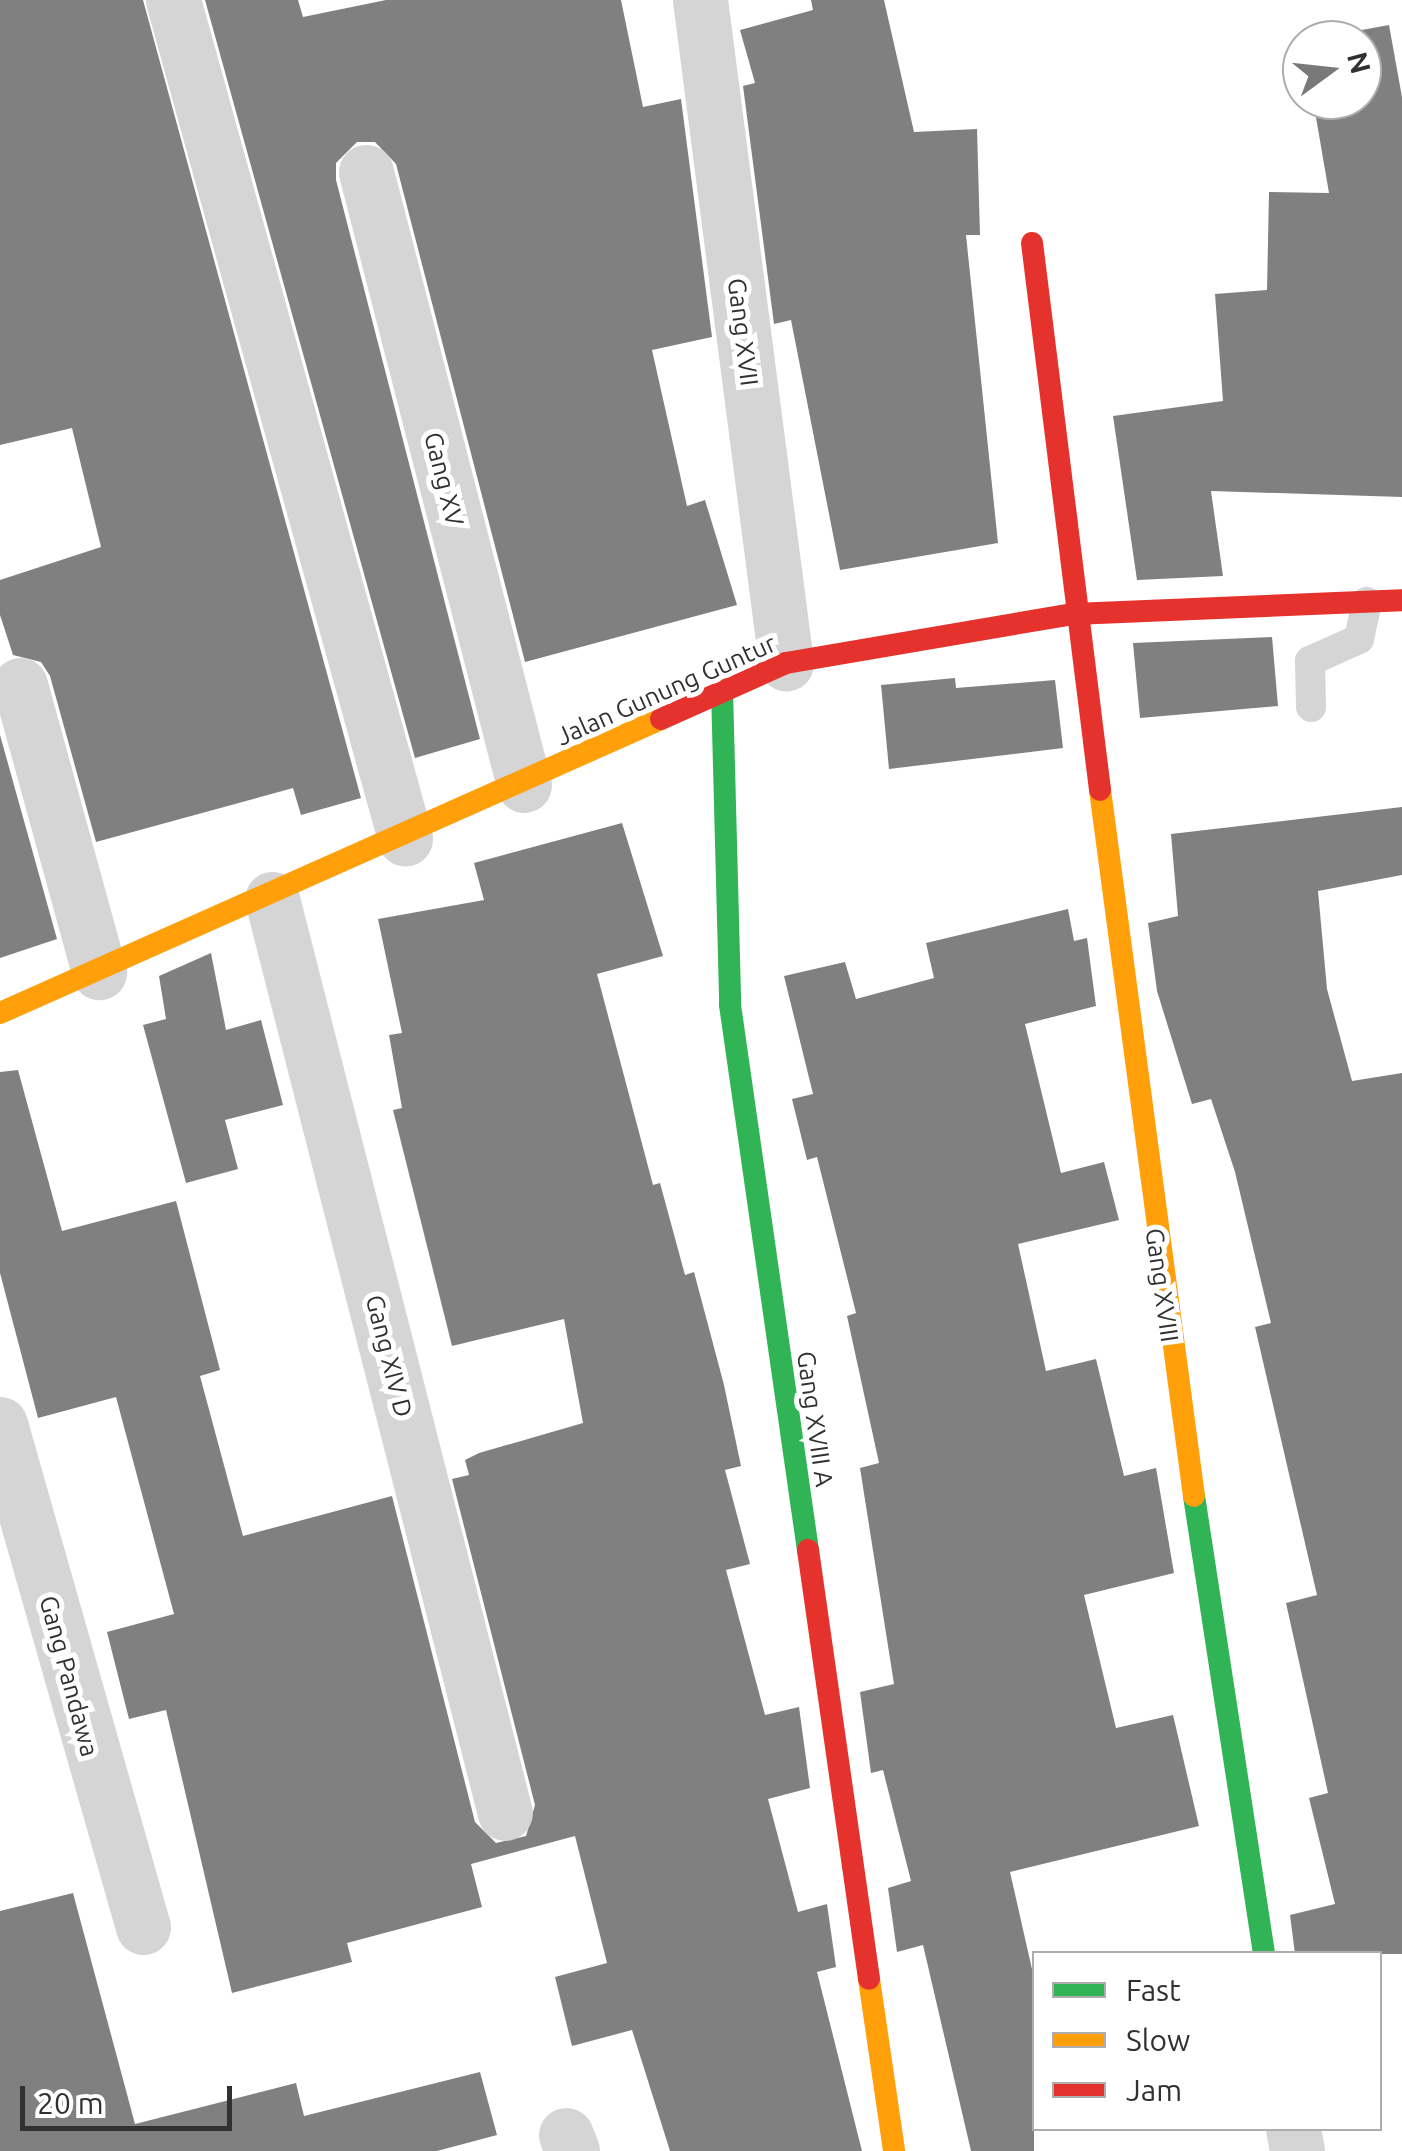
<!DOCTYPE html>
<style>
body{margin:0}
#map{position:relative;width:1402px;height:2151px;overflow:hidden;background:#fff;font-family:Ubuntu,sans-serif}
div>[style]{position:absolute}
.building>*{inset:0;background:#808080}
.lane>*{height:30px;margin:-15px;padding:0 15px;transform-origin:15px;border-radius:15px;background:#d5d5d5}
.street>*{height:55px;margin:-27.5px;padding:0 27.5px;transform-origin:27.5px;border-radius:27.5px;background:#d5d5d5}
.fast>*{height:22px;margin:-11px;padding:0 11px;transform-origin:11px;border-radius:11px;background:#30b455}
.slow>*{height:22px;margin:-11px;padding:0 11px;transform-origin:11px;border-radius:11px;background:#ff9f0a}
.jam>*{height:22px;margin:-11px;padding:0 11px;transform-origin:11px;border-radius:11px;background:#e5322d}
span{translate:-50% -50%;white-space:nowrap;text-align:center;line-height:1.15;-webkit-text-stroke:10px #fff;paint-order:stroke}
.street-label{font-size:25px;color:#313131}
.legend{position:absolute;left:1032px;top:1951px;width:350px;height:180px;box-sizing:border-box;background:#fff;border:2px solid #adadad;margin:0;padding:12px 18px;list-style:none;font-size:30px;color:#313131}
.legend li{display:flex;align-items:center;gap:20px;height:50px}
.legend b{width:50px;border:2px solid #adadad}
.north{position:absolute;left:1282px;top:20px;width:100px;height:100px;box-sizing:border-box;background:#fff;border:2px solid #adadad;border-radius:50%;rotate:75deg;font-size:28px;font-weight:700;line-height:40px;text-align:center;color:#313131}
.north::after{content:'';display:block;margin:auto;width:35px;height:45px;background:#797979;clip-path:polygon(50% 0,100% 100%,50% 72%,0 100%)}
.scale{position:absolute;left:20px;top:2086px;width:212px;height:45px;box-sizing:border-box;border:5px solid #313131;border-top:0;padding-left:12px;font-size:30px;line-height:35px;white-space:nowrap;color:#313131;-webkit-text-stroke:8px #fff;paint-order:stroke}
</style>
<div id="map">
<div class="building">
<i style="clip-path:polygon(0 0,143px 0,361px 798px,301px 815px,293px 788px,96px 842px,50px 676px,41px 662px,13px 655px,0 615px,0 580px,101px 547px,72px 428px,0 445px)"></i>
<i style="clip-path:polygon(205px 0,298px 0,303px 17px,386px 0,621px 0,643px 107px,681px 99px,712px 337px,652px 350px,687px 506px,705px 500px,737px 605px,525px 662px,396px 164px,375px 142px,357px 142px,336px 163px,336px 180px,480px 739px,415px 758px)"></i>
<i style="clip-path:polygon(811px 0,884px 0,914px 132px,977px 129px,980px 235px,966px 235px,998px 543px,840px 570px,791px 320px,774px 324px,743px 86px,755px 83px,740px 30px,813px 10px)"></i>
<i style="clip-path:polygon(1389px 25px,1402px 97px,1402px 497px,1211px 491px,1223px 576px,1137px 580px,1113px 416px,1223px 401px,1215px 294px,1267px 290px,1269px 192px,1329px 193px,1313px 100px,1362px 100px,1362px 40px,1307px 40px)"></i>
<i style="clip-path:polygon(1272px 637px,1278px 706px,1140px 718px,1133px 643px)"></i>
<i style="clip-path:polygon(955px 678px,956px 688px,1055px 680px,1063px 748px,889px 769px,881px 685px)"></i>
<i style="clip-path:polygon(0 735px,57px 939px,0 958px)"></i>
<i style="clip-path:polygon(1402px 807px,1402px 875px,1318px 891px,1327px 989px,1352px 1081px,1402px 1073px,1402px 1954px,1295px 1954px,1290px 1915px,1335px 1904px,1309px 1798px,1328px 1793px,1286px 1603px,1317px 1595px,1255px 1327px,1271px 1323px,1235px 1172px,1211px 1099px,1192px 1104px,1157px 991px,1148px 923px,1178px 916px,1171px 834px)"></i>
<i style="clip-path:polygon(622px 823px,663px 956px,597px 974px,653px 1185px,660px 1183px,685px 1275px,694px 1272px,724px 1385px,741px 1466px,725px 1470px,750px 1564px,726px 1570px,765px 1715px,799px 1707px,810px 1788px,768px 1799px,798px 1912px,827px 1904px,836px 1967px,817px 1972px,862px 2151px,670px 2151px,632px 2030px,572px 2046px,555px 1977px,607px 1963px,575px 1836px,471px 1864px,482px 1907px,347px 1943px,352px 1962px,232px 1993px,166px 1710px,129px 1719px,107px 1632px,174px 1614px,116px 1397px,38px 1418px,0 1273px,0 1072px,18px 1070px,62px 1231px,176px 1201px,220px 1370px,200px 1376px,243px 1536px,392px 1496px,475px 1822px,496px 1843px,526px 1836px,535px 1805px,452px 1479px,469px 1475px,465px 1460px,479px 1453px,583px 1423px,564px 1319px,452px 1346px,393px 1110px,402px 1108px,389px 1035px,402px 1033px,378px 919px,484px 900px,474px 863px)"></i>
<i style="clip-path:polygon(1068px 909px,1074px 941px,1087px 938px,1096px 1006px,1025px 1024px,1061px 1173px,1104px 1162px,1119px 1220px,1018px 1244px,1046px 1371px,1096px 1359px,1124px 1476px,1156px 1468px,1174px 1573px,1084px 1595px,1116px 1728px,1173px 1715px,1199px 1826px,1010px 1872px,1034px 1978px,1034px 2151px,971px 2151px,923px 1945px,897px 1952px,888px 1888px,911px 1881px,883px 1770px,871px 1773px,860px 1692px,894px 1684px,860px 1468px,879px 1463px,847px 1316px,856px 1313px,817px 1157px,807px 1160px,792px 1099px,813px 1094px,784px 976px,845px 962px,856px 999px,934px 978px,926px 943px)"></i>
<i style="clip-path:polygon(211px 953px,226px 1030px,261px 1020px,283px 1105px,225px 1120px,238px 1169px,186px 1183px,143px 1025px,166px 1019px,159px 976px)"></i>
<i style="clip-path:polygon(73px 1893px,135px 2124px,296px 2083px,304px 2116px,480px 2072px,497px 2135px,437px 2151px,0 2151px,0 1911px)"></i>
</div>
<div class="lane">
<i style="left:1311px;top:707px;width:46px;rotate:-91.2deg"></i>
<i style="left:1310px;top:661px;width:54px;rotate:-24.2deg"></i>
<i style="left:1359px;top:639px;width:38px;rotate:-78deg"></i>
</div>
<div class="street">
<i style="left:173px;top:0;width:870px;rotate:74.53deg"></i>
<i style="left:700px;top:0;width:669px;rotate:82.61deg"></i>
<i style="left:366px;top:172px;width:633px;rotate:75.55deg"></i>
<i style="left:20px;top:685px;width:298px;rotate:74.6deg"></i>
<i style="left:272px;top:899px;width:943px;rotate:75.7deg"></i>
<i style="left:0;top:1424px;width:523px;rotate:74.13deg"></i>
<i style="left:1293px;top:2128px;width:23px;rotate:80deg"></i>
<i style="left:566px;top:2135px;width:17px;rotate:69deg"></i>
</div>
<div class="fast">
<i style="left:722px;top:690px;width:315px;rotate:88.5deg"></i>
<i style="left:730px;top:1005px;width:551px;rotate:81.86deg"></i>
<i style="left:1194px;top:1496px;width:463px;rotate:81.3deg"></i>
</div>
<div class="slow">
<i style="left:1100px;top:790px;width:712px;rotate:82.42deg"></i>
<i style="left:0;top:1013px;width:723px;rotate:-23.98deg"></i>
<i style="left:869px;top:1979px;width:174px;rotate:81.7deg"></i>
</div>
<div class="jam">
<i style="left:1032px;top:243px;width:551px;rotate:82.91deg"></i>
<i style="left:661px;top:719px;width:137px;rotate:-24.1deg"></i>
<i style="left:786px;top:663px;width:292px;rotate:-9.7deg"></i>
<i style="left:1074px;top:614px;width:328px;rotate:-2.4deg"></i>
<i style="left:808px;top:1550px;width:433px;rotate:81.9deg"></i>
</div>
<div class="street-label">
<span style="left:743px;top:332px;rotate:83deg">Gang XVII</span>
<span style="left:444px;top:479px;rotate:76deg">Gang XV</span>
<span style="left:666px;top:690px;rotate:-24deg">Jalan Gunung Guntur</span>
<span style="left:1162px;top:1285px;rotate:82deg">Gang XVIII</span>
<span style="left:389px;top:1356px;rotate:76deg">Gang XIV D</span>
<span style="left:815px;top:1419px;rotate:82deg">Gang XVIII A</span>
<span style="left:69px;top:1676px;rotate:75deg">Gang Pandawa</span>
</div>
<ul class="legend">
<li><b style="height:12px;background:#30b455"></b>Fast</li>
<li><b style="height:12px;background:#ff9f0a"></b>Slow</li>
<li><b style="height:12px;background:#e5322d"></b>Jam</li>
</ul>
<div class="north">N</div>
<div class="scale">20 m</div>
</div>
